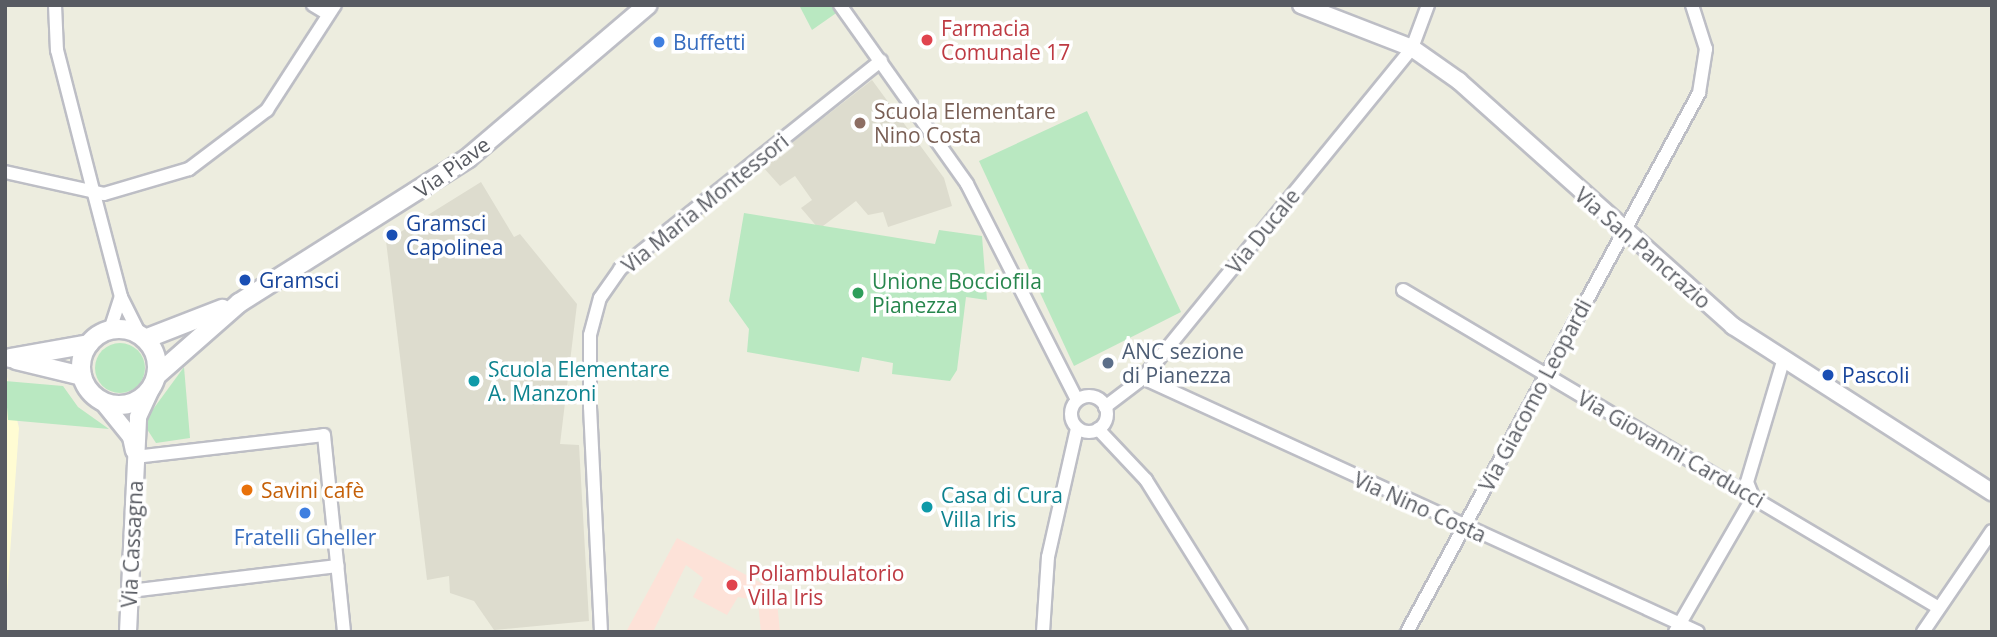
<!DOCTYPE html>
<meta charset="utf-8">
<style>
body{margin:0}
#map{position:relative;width:1997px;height:637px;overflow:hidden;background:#ededdf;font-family:"Open Sans",sans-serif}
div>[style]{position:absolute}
.commercial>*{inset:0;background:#fffcd3}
.education>*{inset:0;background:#dddcce}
.medical>*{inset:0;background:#fde2d8}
.green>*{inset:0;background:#b9e8c1}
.round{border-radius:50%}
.roads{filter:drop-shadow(2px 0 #bdbec5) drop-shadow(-2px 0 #bdbec5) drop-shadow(0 2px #bdbec5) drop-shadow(0 -2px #bdbec5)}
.minor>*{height:12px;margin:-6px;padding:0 6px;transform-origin:6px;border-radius:6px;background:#fff}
.minor>.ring{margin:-6px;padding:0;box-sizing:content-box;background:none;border:12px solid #fff;border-radius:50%}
.tertiary>*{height:16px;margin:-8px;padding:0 8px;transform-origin:8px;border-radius:8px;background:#fff}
.secondary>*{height:18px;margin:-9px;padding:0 9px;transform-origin:9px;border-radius:9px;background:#fff}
.secondary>.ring{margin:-9px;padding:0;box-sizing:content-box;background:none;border:18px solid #fff;border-radius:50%}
.dots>*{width:19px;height:19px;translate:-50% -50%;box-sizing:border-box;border:4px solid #fff;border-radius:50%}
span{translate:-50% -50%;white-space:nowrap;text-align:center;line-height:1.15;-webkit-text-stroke:7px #fff;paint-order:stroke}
.health-label{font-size:21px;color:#be3a42}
.left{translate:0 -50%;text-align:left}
.shop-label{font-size:21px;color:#366cbe}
.education-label{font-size:21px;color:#785e54}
.street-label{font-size:21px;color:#585b62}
.transit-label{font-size:21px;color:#164399}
.leisure-label{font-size:21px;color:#27864d}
.service-label{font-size:21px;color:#4e5e75}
.culture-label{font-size:21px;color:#0d838f}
.food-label{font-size:21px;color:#c56008}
.frame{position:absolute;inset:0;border:7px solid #585b62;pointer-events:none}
</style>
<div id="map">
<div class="commercial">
<i style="clip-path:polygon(5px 368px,19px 428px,5px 624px)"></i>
</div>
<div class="education">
<i style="clip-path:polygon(872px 80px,944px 178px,952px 206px,888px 227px,883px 212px,868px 215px,856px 201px,819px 229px,801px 208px,812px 200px,795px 176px,780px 186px,762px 166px)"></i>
<i style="clip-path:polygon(481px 182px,514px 237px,520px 234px,577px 304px,560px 444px,579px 445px,589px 621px,494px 630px,474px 601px,450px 593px,449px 576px,427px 580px,386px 241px)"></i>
</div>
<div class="medical">
<i style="clip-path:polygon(677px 538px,776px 591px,780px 632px,761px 632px,758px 603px,749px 599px,738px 597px,727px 615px,693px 597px,703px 578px,686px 565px,653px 632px,626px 632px)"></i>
</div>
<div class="green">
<i style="clip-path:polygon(799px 5px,839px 5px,842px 9px,812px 30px)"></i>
<i style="clip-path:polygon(1087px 111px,1181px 312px,1074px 366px,979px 161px)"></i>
<i style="clip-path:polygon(744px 213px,935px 244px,939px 230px,982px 236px,987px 300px,966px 297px,957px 370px,950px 381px,892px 374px,893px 363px,862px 357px,859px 372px,747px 352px,749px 329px,729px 301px)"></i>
<i class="round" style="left:95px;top:343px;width:50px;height:50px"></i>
<i style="clip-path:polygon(184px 367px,190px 438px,156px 443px,143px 423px)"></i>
<i style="clip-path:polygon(5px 381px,63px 386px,78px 407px,109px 429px,8px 420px)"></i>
</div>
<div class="roads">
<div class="minor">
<i style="left:55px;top:5px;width:45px;rotate:87.5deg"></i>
<i style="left:57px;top:50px;width:145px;rotate:75.6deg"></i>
<i style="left:93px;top:190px;width:111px;rotate:75.3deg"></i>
<i style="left:121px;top:297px;width:42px;rotate:63.4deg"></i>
<i style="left:313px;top:5px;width:17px;rotate:31deg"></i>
<i style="left:840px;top:5px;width:219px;rotate:54.6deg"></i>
<i style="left:967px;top:184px;width:242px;rotate:63deg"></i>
<i style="left:5px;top:172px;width:101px;rotate:12.5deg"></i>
<i style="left:104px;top:194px;width:89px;rotate:-16.4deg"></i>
<i style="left:189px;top:169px;width:98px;rotate:-37.1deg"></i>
<i style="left:267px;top:110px;width:125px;rotate:-57.1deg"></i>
<i style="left:1403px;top:290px;width:623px;rotate:30.68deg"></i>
<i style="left:110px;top:330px;width:35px;rotate:-72deg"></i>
<i style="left:1143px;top:378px;width:610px;rotate:24.59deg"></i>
<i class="ring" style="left:1071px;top:396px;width:24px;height:24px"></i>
<i style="left:1105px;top:407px;width:48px;rotate:-37.3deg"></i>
<i style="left:1143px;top:378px;width:426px;rotate:-50.8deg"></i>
<i style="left:1412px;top:48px;width:46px;rotate:-69.6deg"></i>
<i style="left:1098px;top:429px;width:70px;rotate:46.7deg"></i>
<i style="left:1146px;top:480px;width:179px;rotate:58deg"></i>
<i style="left:135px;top:457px;width:190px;rotate:-6.6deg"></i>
<i style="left:324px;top:435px;width:198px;rotate:84.2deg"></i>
<i style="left:130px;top:591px;width:209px;rotate:-6.9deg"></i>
<i style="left:601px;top:632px;width:225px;rotate:-92.8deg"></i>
<i style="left:590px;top:407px;width:72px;rotate:-90deg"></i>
<i style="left:590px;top:335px;width:38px;rotate:-75deg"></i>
<i style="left:600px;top:298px;width:35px;rotate:-55deg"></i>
<i style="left:620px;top:269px;width:334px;rotate:-38.6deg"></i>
<i style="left:1043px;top:632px;width:75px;rotate:-86.2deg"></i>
<i style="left:1048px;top:557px;width:132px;rotate:-77.3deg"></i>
<i style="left:1407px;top:632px;width:613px;rotate:-61.55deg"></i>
<i style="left:1699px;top:93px;width:45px;rotate:-81deg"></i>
<i style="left:1706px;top:49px;width:46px;rotate:-107.7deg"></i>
<i style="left:1675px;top:632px;width:156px;rotate:-60deg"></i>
<i style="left:1753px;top:497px;width:16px;rotate:-112deg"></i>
<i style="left:1747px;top:482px;width:129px;rotate:-73.4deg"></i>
<i style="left:1923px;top:632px;width:122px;rotate:-55.7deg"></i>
</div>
<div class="tertiary">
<i style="left:1301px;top:5px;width:119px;rotate:21.2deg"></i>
<i style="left:1412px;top:48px;width:57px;rotate:35.1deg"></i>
<i style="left:1459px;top:81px;width:368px;rotate:41.8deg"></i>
<i style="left:1733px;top:326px;width:308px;rotate:32.7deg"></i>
<i style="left:102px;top:401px;width:46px;rotate:51.1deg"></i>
<i style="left:131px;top:437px;width:14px;rotate:78deg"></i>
<i style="left:128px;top:632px;width:215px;rotate:-87.3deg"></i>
<i style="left:138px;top:417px;width:31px;rotate:-65deg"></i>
</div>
<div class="secondary">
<i class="ring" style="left:81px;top:329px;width:58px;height:58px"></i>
<i style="left:145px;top:339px;width:83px;rotate:-21.3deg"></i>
<i style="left:10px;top:358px;width:80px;rotate:-10deg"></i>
<i style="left:16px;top:360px;width:68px;rotate:13.6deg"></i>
<i style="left:156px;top:376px;width:111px;rotate:-41.3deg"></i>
<i style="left:239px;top:303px;width:271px;rotate:-32.3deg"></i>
<i style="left:468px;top:158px;width:236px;rotate:-40.4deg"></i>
</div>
</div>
<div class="dots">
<i style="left:927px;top:40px;background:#e0444e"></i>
<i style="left:659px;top:42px;background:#3f7fe0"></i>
<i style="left:860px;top:123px;background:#8d6e63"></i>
<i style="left:392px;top:235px;background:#1a4fb4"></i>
<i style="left:245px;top:280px;background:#1a4fb4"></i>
<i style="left:858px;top:293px;background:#2e9e5b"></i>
<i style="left:1108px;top:363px;background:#5c6f8a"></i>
<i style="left:1828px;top:375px;background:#1a4fb4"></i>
<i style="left:474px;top:381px;background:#0f9aa8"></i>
<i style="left:247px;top:490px;background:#e8710a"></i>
<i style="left:927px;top:507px;background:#0f9aa8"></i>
<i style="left:305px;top:513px;background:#3f7fe0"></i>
<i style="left:732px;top:585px;background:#e0444e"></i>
</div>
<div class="health-label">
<span class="left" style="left:941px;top:40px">Farmacia<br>Comunale 17</span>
<span class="left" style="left:748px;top:585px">Poliambulatorio<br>Villa Iris</span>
</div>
<div class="shop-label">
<span class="left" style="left:673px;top:42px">Buffetti</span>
<span style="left:305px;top:537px">Fratelli Gheller</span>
</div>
<div class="education-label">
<span class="left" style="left:874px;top:123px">Scuola Elementare<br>Nino Costa</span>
</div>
<div class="street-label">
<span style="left:452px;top:167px;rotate:-36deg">Via Piave</span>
<span style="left:705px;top:203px;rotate:-39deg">Via Maria Montessori</span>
<span style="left:1263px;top:231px;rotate:-51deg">Via Ducale</span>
<span style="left:1643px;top:248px;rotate:41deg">Via San Pancrazio</span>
<span style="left:1535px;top:395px;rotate:-62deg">Via Giacomo Leopardi</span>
<span style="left:1671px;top:449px;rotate:30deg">Via Giovanni Carducci</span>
<span style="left:1420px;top:507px;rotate:24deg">Via Nino Costa</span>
<span style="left:132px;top:544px;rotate:-87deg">Via Cassagna</span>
</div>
<div class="transit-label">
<span class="left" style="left:406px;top:235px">Gramsci<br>Capolinea</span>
<span class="left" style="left:259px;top:280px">Gramsci</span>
<span class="left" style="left:1842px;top:375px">Pascoli</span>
</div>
<div class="leisure-label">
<span class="left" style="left:872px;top:293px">Unione Bocciofila<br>Pianezza</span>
</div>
<div class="service-label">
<span class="left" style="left:1122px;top:363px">ANC sezione<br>di Pianezza</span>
</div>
<div class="culture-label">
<span class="left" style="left:488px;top:381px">Scuola Elementare<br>A. Manzoni</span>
<span class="left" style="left:941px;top:507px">Casa di Cura<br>Villa Iris</span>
</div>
<div class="food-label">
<span class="left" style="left:261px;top:490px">Savini cafè</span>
</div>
<div class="frame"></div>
</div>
